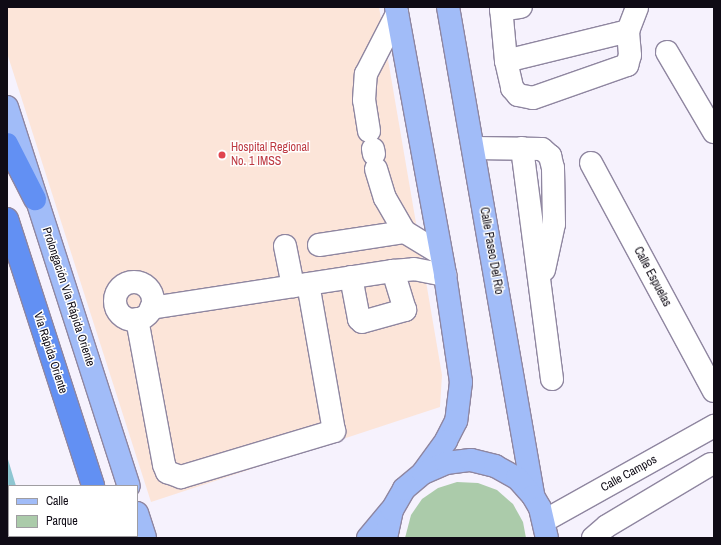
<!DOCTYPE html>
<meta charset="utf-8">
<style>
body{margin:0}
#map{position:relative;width:721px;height:545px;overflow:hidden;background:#f6f2fd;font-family:"Archivo Narrow",sans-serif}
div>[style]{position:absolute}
.medical>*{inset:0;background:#fce5d9}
.green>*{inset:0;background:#abcbaa}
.water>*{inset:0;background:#8ec6d1}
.roads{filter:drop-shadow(1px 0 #8f86a0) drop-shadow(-1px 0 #8f86a0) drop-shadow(0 1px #8f86a0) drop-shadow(0 -1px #8f86a0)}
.minor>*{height:22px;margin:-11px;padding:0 11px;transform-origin:11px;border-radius:11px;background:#fff}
.minor>.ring{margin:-11px;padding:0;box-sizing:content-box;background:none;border:22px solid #fff;border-radius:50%}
.major>*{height:22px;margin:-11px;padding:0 11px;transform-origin:11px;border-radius:11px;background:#a1bcf8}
.highway>*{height:22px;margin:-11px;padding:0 11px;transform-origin:11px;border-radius:11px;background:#6290f3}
.dots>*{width:11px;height:11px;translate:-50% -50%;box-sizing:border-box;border:2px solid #fff;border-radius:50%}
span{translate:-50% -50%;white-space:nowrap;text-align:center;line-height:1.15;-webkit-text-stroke:3px #fff;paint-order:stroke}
.health-label{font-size:12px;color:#be3a42}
.left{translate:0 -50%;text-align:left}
.street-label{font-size:12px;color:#0f0b15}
.frame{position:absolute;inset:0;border:8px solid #0f0b15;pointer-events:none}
.legend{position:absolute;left:8px;top:485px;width:130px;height:52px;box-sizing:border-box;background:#fff;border:1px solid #9f9da1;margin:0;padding:5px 7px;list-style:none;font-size:12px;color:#0f0b15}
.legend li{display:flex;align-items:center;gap:8px;height:20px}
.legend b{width:20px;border:1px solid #9f9da1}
</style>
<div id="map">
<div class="medical">
<i style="clip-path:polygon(7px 7px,379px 7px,442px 375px,440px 407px,151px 502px,7px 53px)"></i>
</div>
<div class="green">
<i style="clip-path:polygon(457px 482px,478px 483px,497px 490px,513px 504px,523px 522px,526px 538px,405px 538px,411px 515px,422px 499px,438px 488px)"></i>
</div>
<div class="water">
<i style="clip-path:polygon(7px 456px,16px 486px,9px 486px,9px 536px,32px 538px,7px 538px)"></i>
</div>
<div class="roads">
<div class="minor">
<i style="left:501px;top:7px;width:54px;rotate:84.7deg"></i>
<i style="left:506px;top:61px;width:126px;rotate:-13.8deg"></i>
<i style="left:628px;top:31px;width:26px;rotate:-69deg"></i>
<i style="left:501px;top:10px;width:20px;rotate:-9deg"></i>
<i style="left:667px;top:52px;width:93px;rotate:59.6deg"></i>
<i style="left:506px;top:61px;width:28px;rotate:77deg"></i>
<i style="left:512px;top:88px;width:9px;rotate:49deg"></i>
<i style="left:518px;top:95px;width:15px;rotate:11deg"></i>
<i style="left:533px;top:98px;width:100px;rotate:-19.3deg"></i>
<i style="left:627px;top:65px;width:10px;rotate:-73deg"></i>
<i style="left:630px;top:55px;width:24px;rotate:-95deg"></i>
<i style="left:369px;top:131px;width:31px;rotate:-99deg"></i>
<i style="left:364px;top:100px;width:26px;rotate:-86deg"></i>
<i style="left:366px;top:74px;width:68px;rotate:-62.7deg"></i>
<i style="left:474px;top:148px;width:68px;rotate:0.8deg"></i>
<i style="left:542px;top:149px;width:11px;rotate:41deg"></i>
<i style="left:550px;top:156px;width:12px;rotate:76deg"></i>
<i style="left:553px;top:168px;width:56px;rotate:89deg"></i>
<i style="left:554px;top:224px;width:47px;rotate:102.3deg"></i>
<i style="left:522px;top:148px;width:233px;rotate:82.6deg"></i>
<i style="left:373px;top:149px;width:5px;rotate:79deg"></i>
<i style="left:591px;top:163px;width:259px;rotate:61.7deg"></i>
<i style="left:376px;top:169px;width:30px;rotate:73deg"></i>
<i style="left:385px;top:198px;width:39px;rotate:60deg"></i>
<i style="left:405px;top:232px;width:42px;rotate:31.4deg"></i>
<i style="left:319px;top:245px;width:87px;rotate:-8.6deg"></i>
<i style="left:285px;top:246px;width:41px;rotate:78.7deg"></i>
<i style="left:351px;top:277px;width:43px;rotate:79.2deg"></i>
<i style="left:359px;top:319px;width:4px;rotate:45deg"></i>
<i style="left:362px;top:322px;width:45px;rotate:-15.6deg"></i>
<i style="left:405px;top:310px;width:41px;rotate:-107.1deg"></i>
<i class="ring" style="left:115px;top:282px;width:16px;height:16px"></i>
<i style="left:151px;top:308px;width:245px;rotate:-8.7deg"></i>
<i style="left:393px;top:271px;width:21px;rotate:-5deg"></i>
<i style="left:414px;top:269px;width:32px;rotate:11deg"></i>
<i style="left:137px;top:319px;width:148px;rotate:79.5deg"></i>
<i style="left:164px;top:465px;width:8px;rotate:67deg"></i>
<i style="left:167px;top:472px;width:15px;rotate:20deg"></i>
<i style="left:181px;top:477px;width:160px;rotate:-16.7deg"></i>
<i style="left:334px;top:431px;width:149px;rotate:-100deg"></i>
<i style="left:544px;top:521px;width:195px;rotate:-29.2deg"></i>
<i style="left:593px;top:538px;width:18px;rotate:-41deg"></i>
<i style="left:607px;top:526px;width:121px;rotate:-30.8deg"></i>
</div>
<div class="major">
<i style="left:396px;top:7px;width:272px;rotate:79.6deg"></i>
<i style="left:445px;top:275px;width:108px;rotate:81.5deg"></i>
<i style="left:461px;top:382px;width:39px;rotate:97deg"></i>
<i style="left:456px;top:421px;width:22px;rotate:117deg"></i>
<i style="left:446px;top:441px;width:39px;rotate:126deg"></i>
<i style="left:448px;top:7px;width:496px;rotate:80.1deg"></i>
<i style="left:7px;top:107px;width:398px;rotate:72.2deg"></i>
<i style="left:137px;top:513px;width:26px;rotate:72deg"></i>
<i style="left:368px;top:538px;width:35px;rotate:-50deg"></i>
<i style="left:386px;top:538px;width:29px;rotate:-78deg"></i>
<i style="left:392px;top:510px;width:24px;rotate:-60deg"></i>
<i style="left:404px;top:489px;width:25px;rotate:-40deg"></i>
<i style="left:423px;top:473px;width:25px;rotate:-23deg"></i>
<i style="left:446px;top:463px;width:25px;rotate:-7deg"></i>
<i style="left:471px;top:460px;width:25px;rotate:14deg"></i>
<i style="left:495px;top:466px;width:25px;rotate:29deg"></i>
<i style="left:517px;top:478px;width:24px;rotate:48deg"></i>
<i style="left:533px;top:496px;width:14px;rotate:60deg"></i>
<i style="left:540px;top:508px;width:31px;rotate:77deg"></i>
</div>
<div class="highway">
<i style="left:7px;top:144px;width:62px;rotate:63deg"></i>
<i style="left:7px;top:219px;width:281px;rotate:72.1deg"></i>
<i style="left:109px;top:536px;width:2px;rotate:63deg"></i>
</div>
</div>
<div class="dots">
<i style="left:222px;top:155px;background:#e0444e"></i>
</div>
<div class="health-label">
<span class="left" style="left:231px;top:155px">Hospital Regional<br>No. 1 IMSS</span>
</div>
<div class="street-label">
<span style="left:491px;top:251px;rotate:80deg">Calle Paseo Del Río</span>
<span style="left:652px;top:277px;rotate:62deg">Calle Espuelas</span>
<span style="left:68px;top:297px;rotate:72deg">Prolongación Vía Rápida Oriente</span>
<span style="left:50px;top:353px;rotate:72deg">Vía Rápida Oriente</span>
<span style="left:629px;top:474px;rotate:-29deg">Calle Campos</span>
</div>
<div class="frame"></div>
<ul class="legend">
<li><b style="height:5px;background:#a1bcf8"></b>Calle</li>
<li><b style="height:11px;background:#abcbaa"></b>Parque</li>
</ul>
</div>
